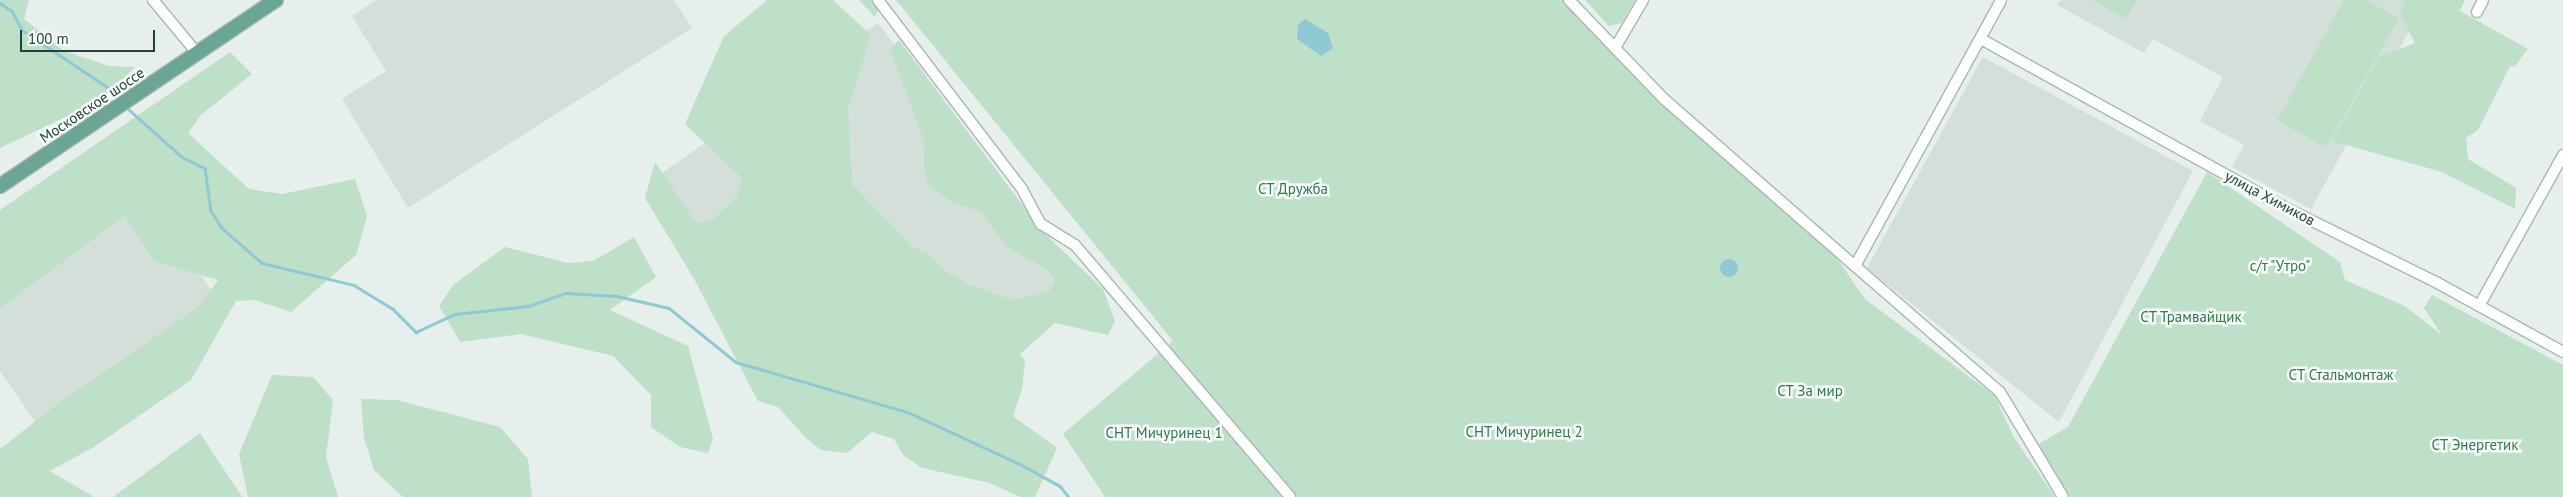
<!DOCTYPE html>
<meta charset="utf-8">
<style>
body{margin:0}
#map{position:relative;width:2563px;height:497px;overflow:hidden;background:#e6efeb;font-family:"PT Sans",sans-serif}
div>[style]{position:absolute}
.built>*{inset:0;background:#d4dfda}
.green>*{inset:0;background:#bfe0c8}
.water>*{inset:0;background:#8ec9d4}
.round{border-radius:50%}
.stream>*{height:2.5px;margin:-1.25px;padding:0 1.25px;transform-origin:1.25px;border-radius:1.25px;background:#8ec9d4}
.roads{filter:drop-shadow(1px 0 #a8b8b2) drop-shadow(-1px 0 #a8b8b2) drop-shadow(0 1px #a8b8b2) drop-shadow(0 -1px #a8b8b2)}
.minor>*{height:10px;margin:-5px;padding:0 5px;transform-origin:5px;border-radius:5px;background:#fff}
.major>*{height:14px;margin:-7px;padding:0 7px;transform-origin:7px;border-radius:7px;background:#6aa596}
span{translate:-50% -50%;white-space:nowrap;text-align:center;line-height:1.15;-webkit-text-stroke:5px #f7fbf9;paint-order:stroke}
.street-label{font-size:15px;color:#24423a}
.park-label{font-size:15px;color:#2d7a4b}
.scale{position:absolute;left:20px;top:30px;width:135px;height:22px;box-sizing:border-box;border:2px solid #24423a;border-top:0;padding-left:6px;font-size:15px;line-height:18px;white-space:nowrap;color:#24423a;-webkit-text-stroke:4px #f7fbf9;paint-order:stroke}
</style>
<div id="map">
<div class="built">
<i style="clip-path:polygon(376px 0,674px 0,692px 28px,408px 208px,342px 99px,386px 71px,352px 16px)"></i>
<i style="clip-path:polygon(2060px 0,2402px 0,2421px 10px,2311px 209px,2232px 167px,2244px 145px,2200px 121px,2223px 77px,2153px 39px,2144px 53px,2057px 5px)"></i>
<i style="clip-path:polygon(878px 23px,1079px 292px,768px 354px,656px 177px)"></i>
<i style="clip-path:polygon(1983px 57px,2193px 171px,2059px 422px,1867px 268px)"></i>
<i style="clip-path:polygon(139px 189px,220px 302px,38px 426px,0 371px,0 284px)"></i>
</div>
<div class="green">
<i style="clip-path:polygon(0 0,29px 0,24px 19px,64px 51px,109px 66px,135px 67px,101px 100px,0 148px)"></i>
<i style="clip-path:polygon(767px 0,833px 0,871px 35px,848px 109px,852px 184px,912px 247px,928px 253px,945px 271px,970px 285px,1012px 300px,1049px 292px,1055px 281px,1048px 270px,1007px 247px,982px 213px,949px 200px,930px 187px,925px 176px,924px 141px,890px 49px,899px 40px,1042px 231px,1103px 289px,1115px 321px,1108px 335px,1055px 323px,1020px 354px,1025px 360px,1022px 389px,1013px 416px,1057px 448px,1035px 497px,1020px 497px,990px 483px,922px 468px,903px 455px,894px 439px,872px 432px,847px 453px,821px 450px,807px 439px,778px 407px,758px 401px,693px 277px,645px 198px,655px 162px,693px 219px,703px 223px,713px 219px,737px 197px,742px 178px,685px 124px,724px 36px)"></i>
<i style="clip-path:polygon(859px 0,873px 0,878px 10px,875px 17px)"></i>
<i style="clip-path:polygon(896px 0,1568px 0,1658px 94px,1820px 234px,1865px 299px,1995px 396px,2013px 436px,2055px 497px,1105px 497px,1063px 434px,1173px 341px)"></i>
<i style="clip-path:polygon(1585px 0,1635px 0,1622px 23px,1609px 26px)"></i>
<i style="clip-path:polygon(2092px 0,2137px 0,2126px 19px)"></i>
<i style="clip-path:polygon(2344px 0,2366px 0,2399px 18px,2326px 148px,2277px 120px)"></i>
<i style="clip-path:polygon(2404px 0,2465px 0,2460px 11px,2528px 49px,2514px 67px,2510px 66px,2478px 130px,2466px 138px,2468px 159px,2516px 188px,2515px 209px,2442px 172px,2332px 141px,2379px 57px,2415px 43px,2400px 14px)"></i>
<i style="clip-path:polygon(230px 52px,252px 74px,201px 115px,188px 133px,249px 189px,282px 194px,355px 179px,367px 216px,356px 255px,291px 312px,255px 300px,236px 301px,191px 380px,94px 447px,50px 471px,94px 497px,0 497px,0 449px,56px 405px,197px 308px,218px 280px,154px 261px,125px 216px,0 308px,0 210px)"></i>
<i style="clip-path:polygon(2207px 172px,2340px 262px,2345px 280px,2405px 306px,2442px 335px,2424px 308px,2432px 295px,2563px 365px,2563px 497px,2071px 497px,2037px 445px,2068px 427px)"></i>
<i style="clip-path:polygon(634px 237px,656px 277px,610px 310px,688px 346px,713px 439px,708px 453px,680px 447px,651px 427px,651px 395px,613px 356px,521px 334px,460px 342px,439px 306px,453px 285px,505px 247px,568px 263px,593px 261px)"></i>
<i style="clip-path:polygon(272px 375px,313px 377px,333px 400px,326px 457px,338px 497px,248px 497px,239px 454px)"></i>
<i style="clip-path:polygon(361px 399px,397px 400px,500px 427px,528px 459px,532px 497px,403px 497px,374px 470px,364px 438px)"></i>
<i style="clip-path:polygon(200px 433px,242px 497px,113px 497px)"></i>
</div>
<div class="water">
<i style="clip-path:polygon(1305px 19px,1328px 33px,1333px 48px,1321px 56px,1297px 39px,1298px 25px)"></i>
<i class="round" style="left:1720px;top:259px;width:18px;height:18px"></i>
</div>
<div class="stream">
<i style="left:0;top:3px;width:14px;rotate:34deg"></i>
<i style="left:12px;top:11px;width:21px;rotate:62deg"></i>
<i style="left:22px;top:30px;width:113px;rotate:33.8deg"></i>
<i style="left:125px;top:106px;width:76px;rotate:41.8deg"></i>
<i style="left:182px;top:157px;width:25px;rotate:26deg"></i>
<i style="left:205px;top:168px;width:43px;rotate:82.1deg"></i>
<i style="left:211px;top:211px;width:20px;rotate:57deg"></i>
<i style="left:222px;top:228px;width:53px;rotate:41.2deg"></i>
<i style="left:262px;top:263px;width:95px;rotate:13.4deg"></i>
<i style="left:354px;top:285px;width:46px;rotate:31.6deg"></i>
<i style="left:393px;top:309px;width:33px;rotate:45deg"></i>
<i style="left:416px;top:332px;width:43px;rotate:-24.8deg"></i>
<i style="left:455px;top:314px;width:73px;rotate:-6.3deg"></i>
<i style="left:528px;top:306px;width:40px;rotate:-18.9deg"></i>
<i style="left:566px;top:293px;width:51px;rotate:3.4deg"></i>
<i style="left:617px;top:296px;width:53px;rotate:13deg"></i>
<i style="left:669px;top:308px;width:86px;rotate:38.9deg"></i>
<i style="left:736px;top:362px;width:181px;rotate:16.3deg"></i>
<i style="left:910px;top:413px;width:121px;rotate:24.9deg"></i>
<i style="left:1020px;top:464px;width:46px;rotate:28.8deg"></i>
<i style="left:1060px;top:486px;width:14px;rotate:51deg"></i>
</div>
<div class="roads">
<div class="minor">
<i style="left:153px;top:0;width:69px;rotate:50.3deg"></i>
<i style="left:878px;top:0;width:238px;rotate:52.7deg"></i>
<i style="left:1022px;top:189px;width:40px;rotate:62deg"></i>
<i style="left:1041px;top:224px;width:40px;rotate:32deg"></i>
<i style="left:1075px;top:245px;width:331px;rotate:49.5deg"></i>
<i style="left:1569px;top:0;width:136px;rotate:46.2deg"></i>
<i style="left:1663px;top:98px;width:255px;rotate:41.2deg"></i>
<i style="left:1855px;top:266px;width:303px;rotate:-61.2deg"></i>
<i style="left:2477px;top:12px;width:13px;rotate:-63deg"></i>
<i style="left:1981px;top:39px;width:346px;rotate:29deg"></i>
<i style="left:2284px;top:207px;width:167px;rotate:26.3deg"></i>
<i style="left:2434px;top:281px;width:147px;rotate:28.8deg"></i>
<i style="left:1615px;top:48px;width:56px;rotate:-59.7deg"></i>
<i style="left:1855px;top:266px;width:192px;rotate:41deg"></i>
<i style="left:2000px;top:392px;width:122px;rotate:59deg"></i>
<i style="left:2479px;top:306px;width:173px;rotate:-60.9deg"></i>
</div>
<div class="major">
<i style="left:0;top:186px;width:333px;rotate:-34deg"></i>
</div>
</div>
<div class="street-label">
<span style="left:92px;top:105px;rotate:-34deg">Московское шоссе</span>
<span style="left:2270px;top:198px;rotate:28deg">улица Химиков</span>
</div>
<div class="park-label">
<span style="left:1293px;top:189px">СТ Дружба</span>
<span style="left:2280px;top:266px">с/т "Утро"</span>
<span style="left:2191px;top:317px">СТ Трамвайщик</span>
<span style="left:2341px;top:375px">СТ Стальмонтаж</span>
<span style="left:1810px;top:391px">СТ За мир</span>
<span style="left:1524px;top:432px">СНТ Мичуринец 2</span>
<span style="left:1164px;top:433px">СНТ Мичуринец 1</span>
<span style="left:2475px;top:445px">СТ Энергетик</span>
</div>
<div class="scale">100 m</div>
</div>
